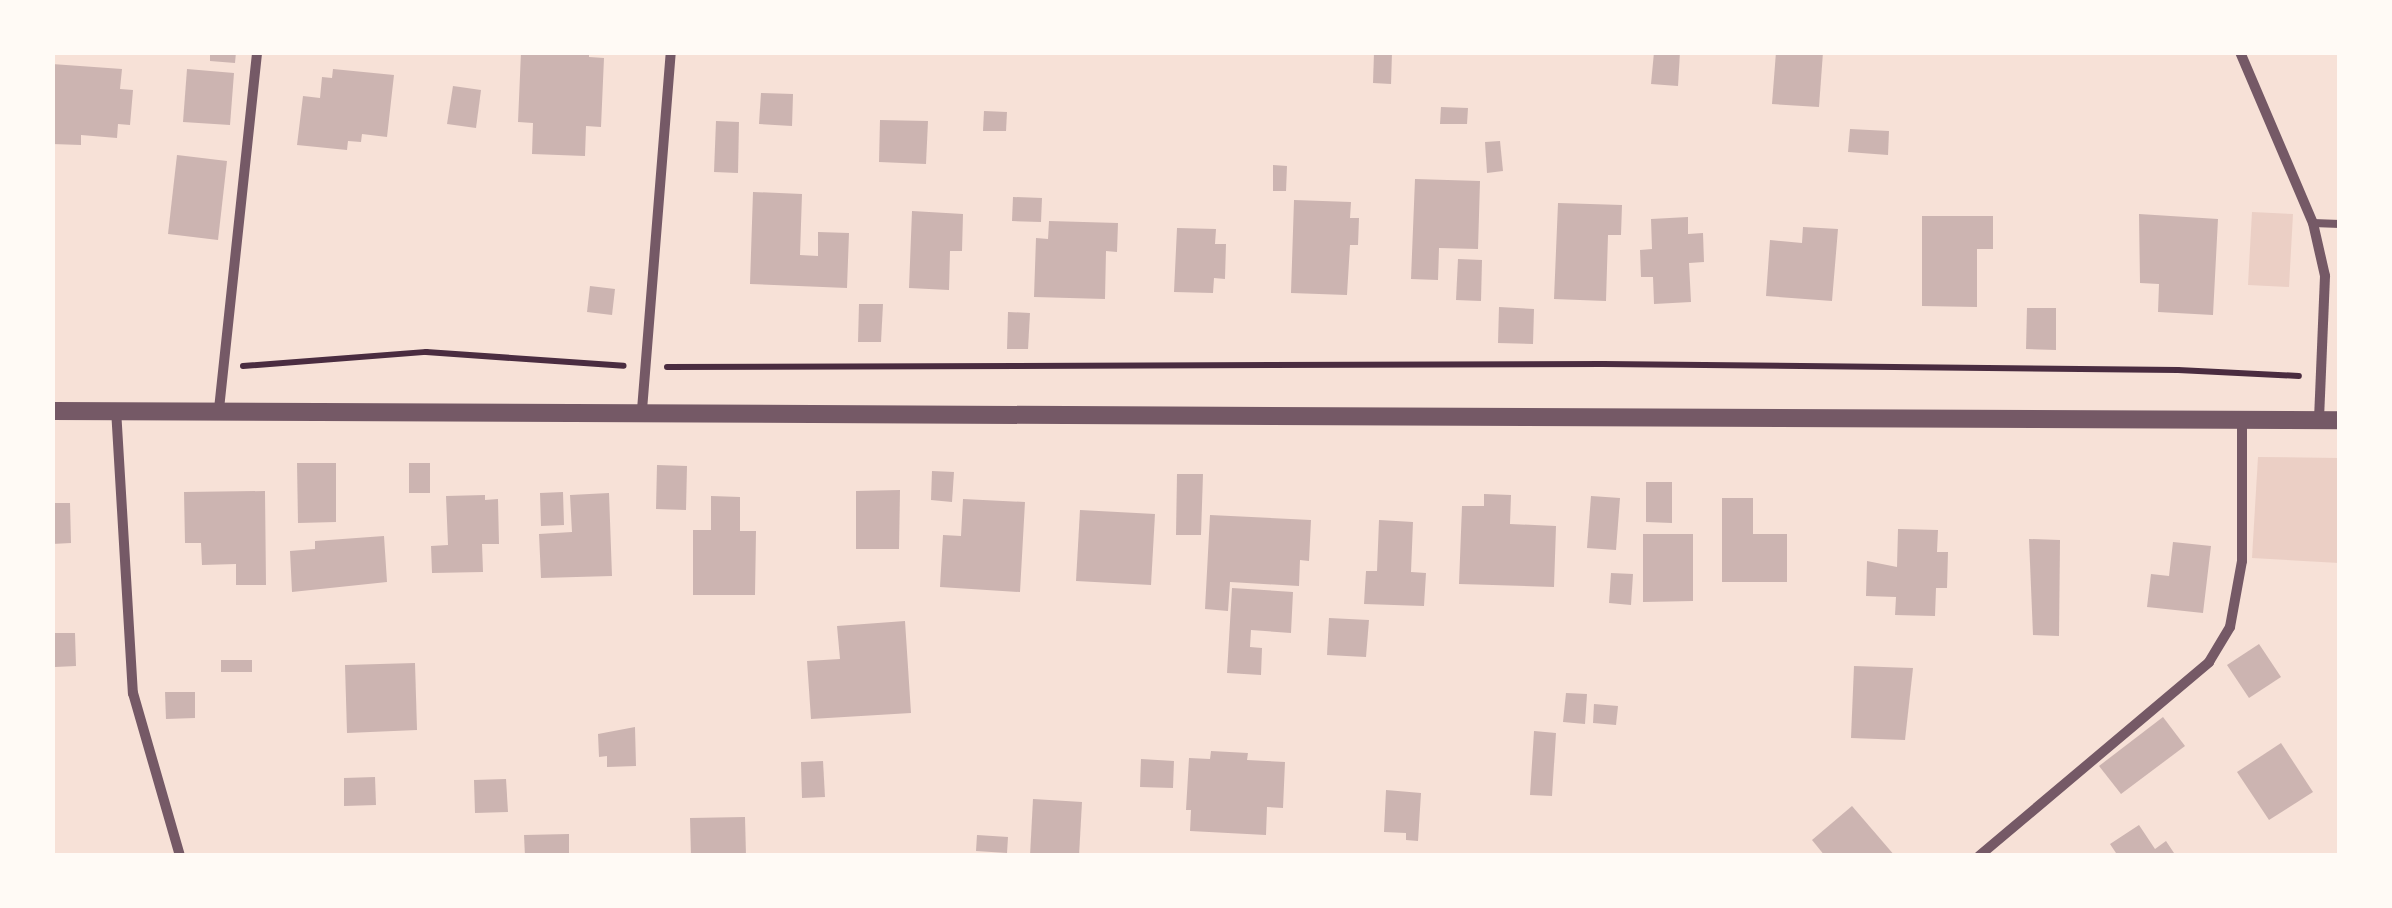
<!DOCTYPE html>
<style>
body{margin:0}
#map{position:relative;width:2392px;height:908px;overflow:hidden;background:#f7e1d7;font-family:Raleway,sans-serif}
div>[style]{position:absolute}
.green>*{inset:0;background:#ebcfc5}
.building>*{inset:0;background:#ccb4b1}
.path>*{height:6px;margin:-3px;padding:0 3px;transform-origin:3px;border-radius:3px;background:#4a2c40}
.service>*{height:8px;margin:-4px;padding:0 4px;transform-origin:4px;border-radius:4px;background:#755966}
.minor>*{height:10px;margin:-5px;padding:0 5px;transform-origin:5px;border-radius:5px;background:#755966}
.tertiary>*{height:18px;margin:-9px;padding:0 9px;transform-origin:9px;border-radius:9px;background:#755966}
span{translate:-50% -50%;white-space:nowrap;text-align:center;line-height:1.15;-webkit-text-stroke:9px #fffaf5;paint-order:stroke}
.frame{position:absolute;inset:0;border:55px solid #fffaf5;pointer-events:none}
</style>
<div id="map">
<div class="green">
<i style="clip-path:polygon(2252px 212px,2293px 214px,2289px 287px,2248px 285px)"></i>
<i style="clip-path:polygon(2258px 457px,2339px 458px,2339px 563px,2252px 558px)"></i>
</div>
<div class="building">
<i style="clip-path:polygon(210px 52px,236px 52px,235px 63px,210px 61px)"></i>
<i style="clip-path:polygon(521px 52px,589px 52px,589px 57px,604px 58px,601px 127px,586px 126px,585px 156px,532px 154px,533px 123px,518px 122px)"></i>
<i style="clip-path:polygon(1654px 52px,1680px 52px,1678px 86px,1651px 84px)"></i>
<i style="clip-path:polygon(1776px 52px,1823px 52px,1819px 107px,1772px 104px)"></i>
<i style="clip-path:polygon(1374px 53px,1392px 53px,1391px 84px,1373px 83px)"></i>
<i style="clip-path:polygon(52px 64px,122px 69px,120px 89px,133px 90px,130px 125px,118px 124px,117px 138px,81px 135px,81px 145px,52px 144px)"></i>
<i style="clip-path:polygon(187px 69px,234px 73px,230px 125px,183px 122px)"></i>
<i style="clip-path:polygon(333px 69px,394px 75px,387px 137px,362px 134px,361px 142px,348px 141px,347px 150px,297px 145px,303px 96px,320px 98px,322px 77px,332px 78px)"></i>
<i style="clip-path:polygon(453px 86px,481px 90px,476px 128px,447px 124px)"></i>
<i style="clip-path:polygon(761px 93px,793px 94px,792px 126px,759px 124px)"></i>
<i style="clip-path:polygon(1441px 107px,1468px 108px,1467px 124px,1440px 124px)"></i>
<i style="clip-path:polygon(984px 111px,1007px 112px,1006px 131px,983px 131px)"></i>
<i style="clip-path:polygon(880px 120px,928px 121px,926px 164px,879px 162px)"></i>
<i style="clip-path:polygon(716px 121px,739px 122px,738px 173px,714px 172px)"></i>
<i style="clip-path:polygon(1850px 129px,1889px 131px,1888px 155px,1848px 152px)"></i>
<i style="clip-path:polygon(1500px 141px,1503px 171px,1487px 173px,1485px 142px)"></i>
<i style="clip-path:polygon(177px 155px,227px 161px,218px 240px,168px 234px)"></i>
<i style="clip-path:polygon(1273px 165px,1287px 166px,1286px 191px,1273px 191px)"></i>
<i style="clip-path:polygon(1415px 179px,1480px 181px,1478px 249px,1439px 248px,1438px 280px,1411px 279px)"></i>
<i style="clip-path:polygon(753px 192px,802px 194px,800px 255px,818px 256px,818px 232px,849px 233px,847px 288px,750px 284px)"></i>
<i style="clip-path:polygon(1013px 197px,1042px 198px,1041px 222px,1012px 221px)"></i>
<i style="clip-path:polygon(1294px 200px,1351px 202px,1350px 218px,1359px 218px,1358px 245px,1350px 245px,1347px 295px,1291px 293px)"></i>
<i style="clip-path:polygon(1558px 203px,1622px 205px,1621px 235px,1608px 235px,1606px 301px,1554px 299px)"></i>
<i style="clip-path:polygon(912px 211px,963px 214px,962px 251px,950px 251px,949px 290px,909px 288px)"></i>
<i style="clip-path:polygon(2139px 214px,2218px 219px,2213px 315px,2158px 312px,2159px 284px,2140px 283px)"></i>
<i style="clip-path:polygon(1922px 216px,1993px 216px,1993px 249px,1977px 249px,1977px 307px,1922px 306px)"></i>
<i style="clip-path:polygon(1688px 217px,1688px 234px,1703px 233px,1704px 262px,1689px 263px,1691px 302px,1654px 304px,1653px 277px,1641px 277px,1640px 250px,1652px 249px,1651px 219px)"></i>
<i style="clip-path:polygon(1049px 221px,1118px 223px,1117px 252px,1106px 251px,1105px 299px,1034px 297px,1036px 238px,1048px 239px)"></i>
<i style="clip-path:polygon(1803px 227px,1838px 229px,1832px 301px,1766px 296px,1770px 240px,1802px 243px)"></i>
<i style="clip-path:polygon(1177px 228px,1216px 229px,1215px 244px,1226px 244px,1225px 279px,1214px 278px,1213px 293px,1174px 292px)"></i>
<i style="clip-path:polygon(1458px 259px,1482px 260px,1481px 301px,1456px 300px)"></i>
<i style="clip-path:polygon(590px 286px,615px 289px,612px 315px,587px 312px)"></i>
<i style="clip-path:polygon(859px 304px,883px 304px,881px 342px,858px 342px)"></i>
<i style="clip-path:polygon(1499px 307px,1534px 309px,1533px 344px,1498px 343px)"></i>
<i style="clip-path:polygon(2027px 308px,2056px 308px,2056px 350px,2026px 349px)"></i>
<i style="clip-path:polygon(1008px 312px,1030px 313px,1028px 349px,1007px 349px)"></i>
<i style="clip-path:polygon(297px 463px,336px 463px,336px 522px,298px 523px)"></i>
<i style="clip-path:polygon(409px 463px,430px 463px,430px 493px,409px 493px)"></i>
<i style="clip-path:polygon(657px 465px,687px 466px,686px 510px,656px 509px)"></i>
<i style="clip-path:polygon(932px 471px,954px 472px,952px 502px,931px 500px)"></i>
<i style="clip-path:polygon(1177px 474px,1203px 474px,1201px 535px,1176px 535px)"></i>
<i style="clip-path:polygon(1646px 482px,1672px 482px,1672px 523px,1646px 522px)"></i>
<i style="clip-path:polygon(900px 490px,899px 549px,856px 549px,856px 491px)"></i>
<i style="clip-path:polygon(265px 491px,266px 585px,236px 585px,236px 564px,202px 565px,201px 543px,185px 543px,184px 492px)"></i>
<i style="clip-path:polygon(563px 492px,564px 525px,541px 526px,540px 493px)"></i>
<i style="clip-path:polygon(609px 493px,612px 576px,541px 578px,539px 534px,572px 532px,570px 495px)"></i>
<i style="clip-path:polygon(1484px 494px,1511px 495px,1510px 524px,1556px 526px,1554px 587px,1459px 584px,1462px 506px,1484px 506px)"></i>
<i style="clip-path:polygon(485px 495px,485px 500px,498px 499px,499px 544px,482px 544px,483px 572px,432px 573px,431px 546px,448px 545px,446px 496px)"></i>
<i style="clip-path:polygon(711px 496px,740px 497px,740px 531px,756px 531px,755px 595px,693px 595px,693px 530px,711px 530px)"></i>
<i style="clip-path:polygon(1591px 496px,1620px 498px,1616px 550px,1587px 548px)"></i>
<i style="clip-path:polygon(1722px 498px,1753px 498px,1753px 534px,1787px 534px,1787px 582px,1722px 582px)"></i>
<i style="clip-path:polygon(963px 499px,1025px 502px,1020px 592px,940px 587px,943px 535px,961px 536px)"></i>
<i style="clip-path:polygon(52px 503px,70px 503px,71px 543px,52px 544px)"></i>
<i style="clip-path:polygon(1080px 510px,1155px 514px,1151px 585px,1076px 581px)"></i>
<i style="clip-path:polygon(1210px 515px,1311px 520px,1309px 561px,1300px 560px,1299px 586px,1230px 582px,1228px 611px,1205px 609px)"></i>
<i style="clip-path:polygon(1379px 520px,1413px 522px,1411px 572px,1426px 573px,1424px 606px,1364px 604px,1366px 571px,1377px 571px)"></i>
<i style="clip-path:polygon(1898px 529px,1938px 530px,1937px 552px,1948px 552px,1947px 588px,1936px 588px,1935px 616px,1895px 615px,1896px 597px,1866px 596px,1867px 561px,1897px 567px)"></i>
<i style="clip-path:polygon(1643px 534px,1693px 534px,1693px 601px,1643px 602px)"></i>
<i style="clip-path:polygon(384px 536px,387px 582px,292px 592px,290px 551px,315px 549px,315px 541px)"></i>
<i style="clip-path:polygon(2029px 539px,2060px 540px,2059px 636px,2033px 635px)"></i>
<i style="clip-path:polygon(2173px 542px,2211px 546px,2203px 613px,2147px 607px,2151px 574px,2169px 576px)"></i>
<i style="clip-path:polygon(1611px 573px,1633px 574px,1631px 605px,1609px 603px)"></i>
<i style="clip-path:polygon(1232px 588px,1293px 592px,1291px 633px,1251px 630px,1250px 647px,1262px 648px,1261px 675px,1227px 673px)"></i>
<i style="clip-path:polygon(1329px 618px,1369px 620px,1366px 657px,1327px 655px)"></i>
<i style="clip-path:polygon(905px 621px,911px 713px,811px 719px,807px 661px,840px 659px,837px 626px)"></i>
<i style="clip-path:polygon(54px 633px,75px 633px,76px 666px,55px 667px)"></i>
<i style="clip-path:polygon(2259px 644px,2281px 677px,2249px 698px,2227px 665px)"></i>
<i style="clip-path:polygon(221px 660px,252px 660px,252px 672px,221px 672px)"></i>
<i style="clip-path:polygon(415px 663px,417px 730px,347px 733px,345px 665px)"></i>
<i style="clip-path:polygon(1854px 666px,1913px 668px,1905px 740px,1851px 738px)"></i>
<i style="clip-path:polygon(165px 692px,195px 692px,195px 718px,166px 719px)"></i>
<i style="clip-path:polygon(1566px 693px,1587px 694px,1585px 724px,1563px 722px)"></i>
<i style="clip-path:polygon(1594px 704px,1618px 706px,1616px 725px,1593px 723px)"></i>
<i style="clip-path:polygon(2163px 717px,2185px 746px,2121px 794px,2099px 766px)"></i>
<i style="clip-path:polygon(635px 727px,636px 766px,607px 767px,607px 756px,599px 757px,598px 734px)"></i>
<i style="clip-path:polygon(1534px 731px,1556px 733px,1552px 796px,1530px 795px)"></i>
<i style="clip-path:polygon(2281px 743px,2313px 792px,2269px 820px,2237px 772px)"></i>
<i style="clip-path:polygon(1211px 751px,1248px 753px,1247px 760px,1285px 762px,1283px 808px,1267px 807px,1266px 835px,1190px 831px,1191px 810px,1186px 810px,1189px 758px,1210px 759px)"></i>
<i style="clip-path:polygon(1141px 759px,1174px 761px,1173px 788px,1140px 787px)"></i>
<i style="clip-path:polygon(823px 761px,825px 797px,802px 798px,801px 762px)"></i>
<i style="clip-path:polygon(375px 777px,376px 805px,344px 806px,344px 778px)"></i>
<i style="clip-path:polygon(506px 779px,508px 812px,475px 813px,474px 780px)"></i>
<i style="clip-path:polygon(1386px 790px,1421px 793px,1418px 841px,1406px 840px,1406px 833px,1384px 832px)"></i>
<i style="clip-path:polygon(1033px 799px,1082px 802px,1079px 856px,1030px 856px)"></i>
<i style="clip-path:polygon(1852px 806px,1895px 856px,1825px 856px,1812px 840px)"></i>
<i style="clip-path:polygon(745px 817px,746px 856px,691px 856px,690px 818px)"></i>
<i style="clip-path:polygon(2139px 825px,2155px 849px,2166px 841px,2176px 856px,2118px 856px,2110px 844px)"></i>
<i style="clip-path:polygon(569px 834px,569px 856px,525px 856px,524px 835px)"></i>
<i style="clip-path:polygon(977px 835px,1008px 837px,1007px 853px,976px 851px)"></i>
</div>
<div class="path">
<i style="left:243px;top:366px;width:184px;rotate:-4.4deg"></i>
<i style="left:426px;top:352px;width:198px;rotate:4deg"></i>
<i style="left:667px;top:367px;width:936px;rotate:-0.18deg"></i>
<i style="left:1603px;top:364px;width:575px;rotate:0.6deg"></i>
<i style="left:2178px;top:370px;width:121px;rotate:2.8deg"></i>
</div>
<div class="service">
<i style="left:2313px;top:223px;width:27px;rotate:2deg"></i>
</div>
<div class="minor">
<i style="left:2240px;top:52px;width:186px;rotate:66.9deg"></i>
<i style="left:2313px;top:223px;width:54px;rotate:77.2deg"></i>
<i style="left:2325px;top:276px;width:144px;rotate:92.4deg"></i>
<i style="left:116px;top:409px;width:285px;rotate:86.6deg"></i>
<i style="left:133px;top:693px;width:170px;rotate:73.9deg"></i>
<i style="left:219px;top:409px;width:359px;rotate:-83.9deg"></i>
<i style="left:642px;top:410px;width:359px;rotate:-85.4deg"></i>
<i style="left:1979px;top:856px;width:301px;rotate:-40.1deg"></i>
<i style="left:2209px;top:662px;width:41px;rotate:-59deg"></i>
<i style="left:2230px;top:627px;width:67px;rotate:-79.7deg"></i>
<i style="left:2242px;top:561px;width:142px;rotate:-90deg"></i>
</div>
<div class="tertiary">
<i style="left:52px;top:411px;width:2288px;rotate:0.23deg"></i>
</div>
<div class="frame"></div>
</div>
